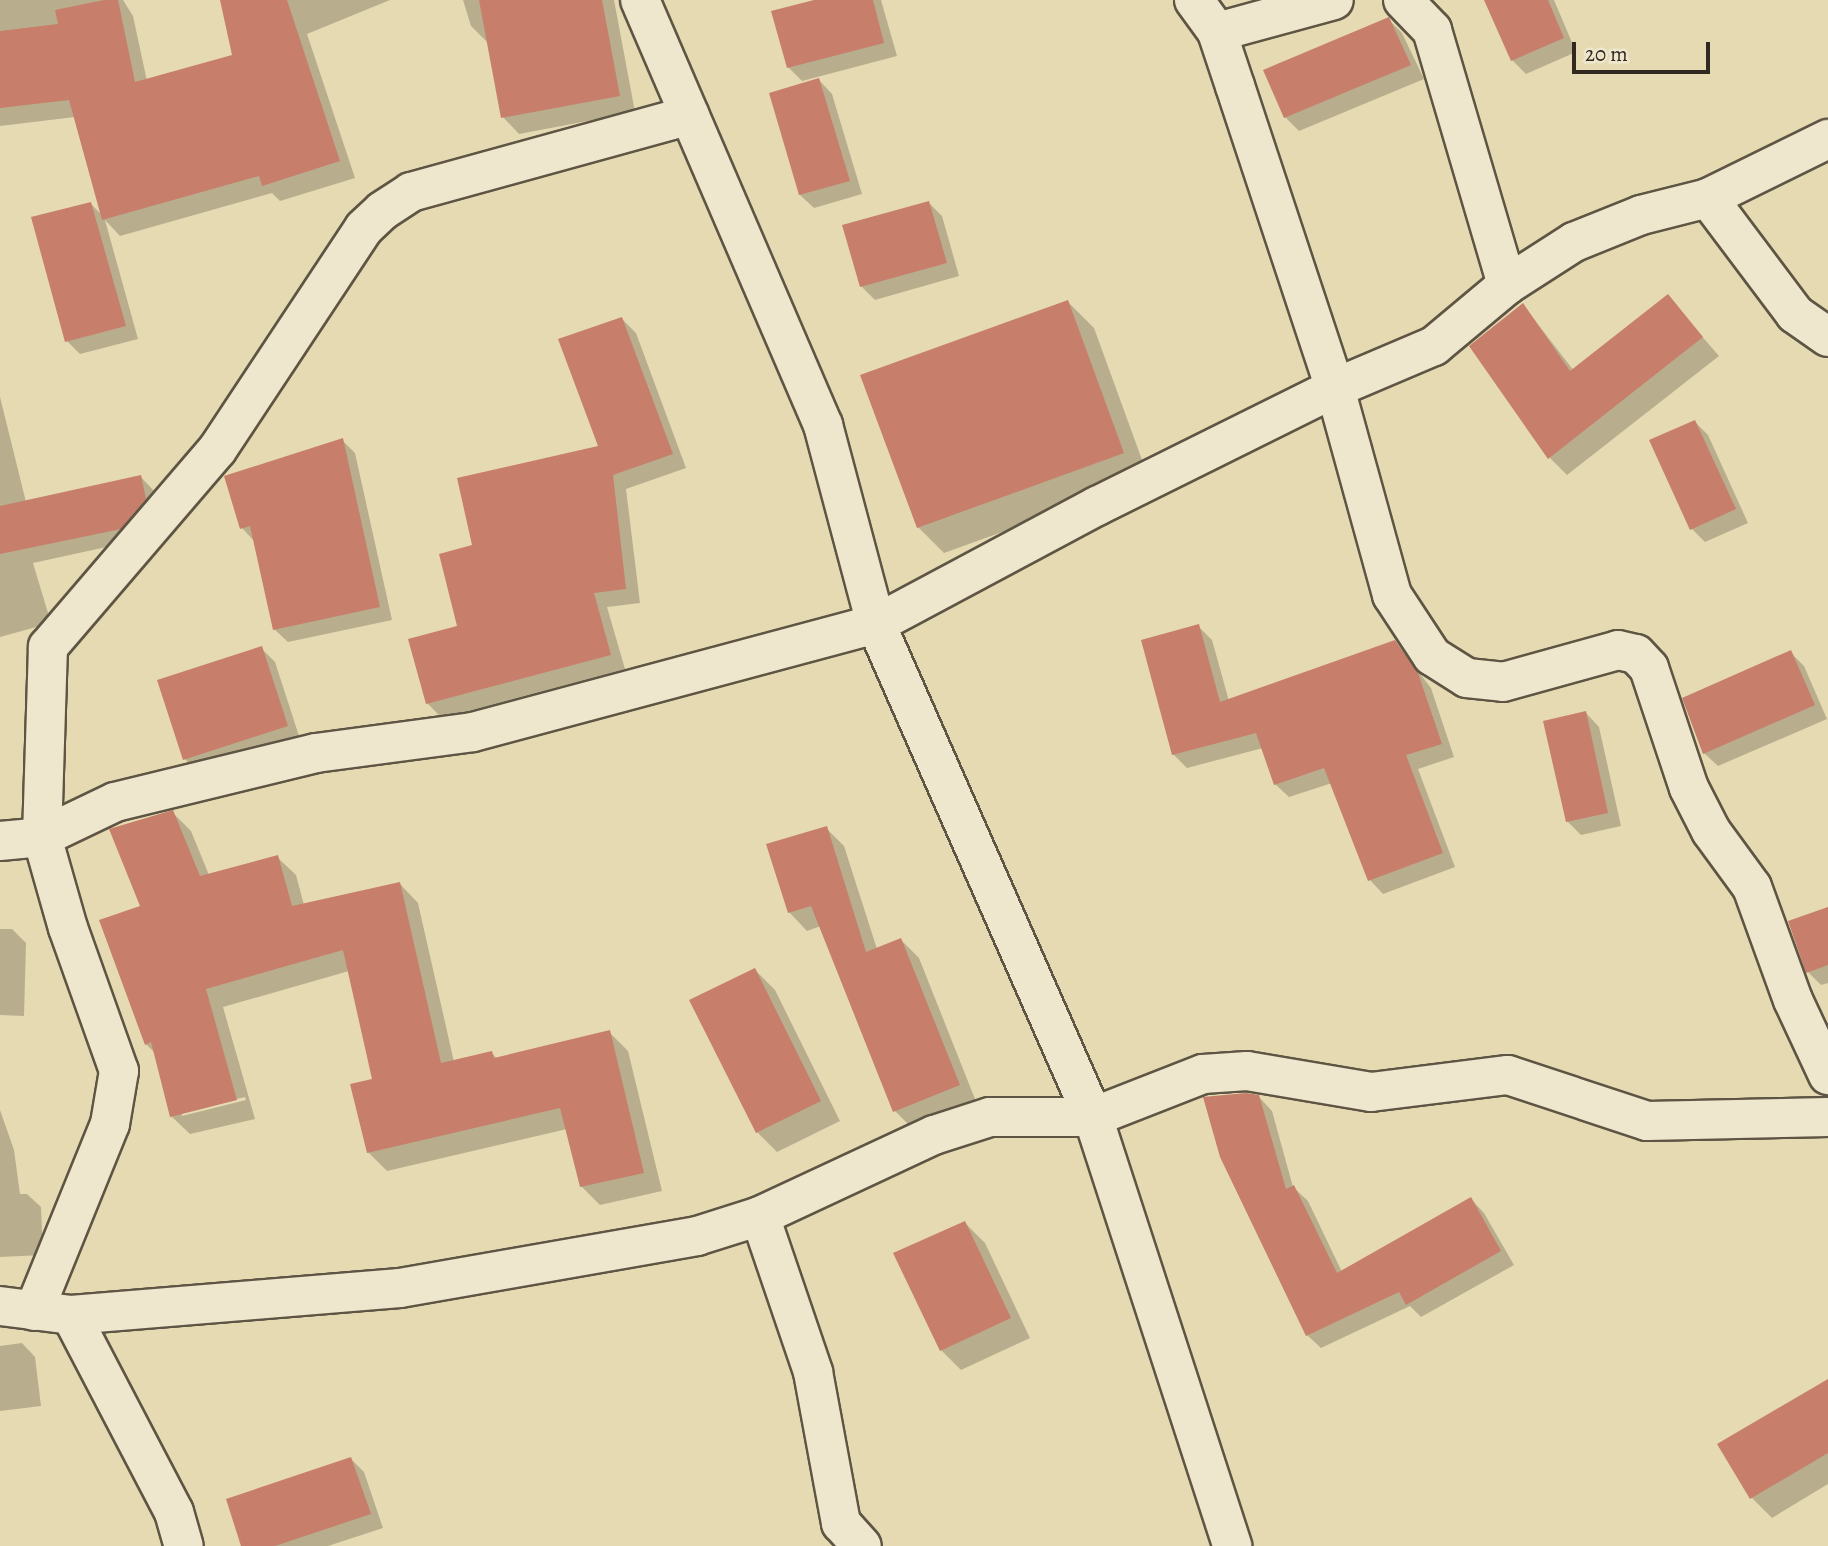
<!DOCTYPE html>
<style>
body{margin:0}
#map{position:relative;width:1828px;height:1546px;overflow:hidden;background:#e6dab2;font-family:Alegreya,serif}
div>[style]{position:absolute}
.shadow>*{inset:0;background:#0003}
.building>*{inset:0;background:#c77e6a}
.roads{filter:drop-shadow(2px 0 #5e5544) drop-shadow(-2px 0 #5e5544) drop-shadow(0 2px #5e5544) drop-shadow(0 -2px #5e5544)}
.street>*{height:38px;margin:-19px;padding:0 19px;transform-origin:19px;border-radius:19px;background:#efe7cd}
span{translate:-50% -50%;white-space:nowrap;text-align:center;line-height:1.15;-webkit-text-stroke:6px #efe7cd;paint-order:stroke}
.scale{position:absolute;left:1572px;top:42px;width:138px;height:32px;box-sizing:border-box;border:4px solid #31291f;border-top:0;padding-left:9px;font-size:21px;line-height:24px;white-space:nowrap;color:#31291f;-webkit-text-stroke:5px #efe7cd;paint-order:stroke}
</style>
<div id="map">
<div class="shadow">
<i style="clip-path:polygon(0 0,123px 0,133px 16px,147px 81px,234px 57px,221px 0,390px 0,307px 34px,355px 178px,280px 201px,272px 193px,120px 236px,105px 220px,138px 339px,80px 354px,67px 341px,91px 204px,103px 216px,75px 117px,0 126px)"></i>
<i style="clip-path:polygon(463px 0,614px 0,635px 112px,519px 134px,503px 117px,489px 44px,471px 26px)"></i>
<i style="clip-path:polygon(821px 0,881px 0,897px 56px,802px 81px,788px 67px)"></i>
<i style="clip-path:polygon(1486px 0,1554px 0,1576px 52px,1526px 74px,1512px 60px)"></i>
<i style="clip-path:polygon(1389px 20px,1402px 33px,1424px 79px,1299px 131px,1285px 117px)"></i>
<i style="clip-path:polygon(819px 80px,832px 94px,862px 194px,814px 208px,800px 195px)"></i>
<i style="clip-path:polygon(929px 203px,942px 216px,959px 276px,875px 300px,861px 286px)"></i>
<i style="clip-path:polygon(1668px 297px,1719px 356px,1567px 475px,1549px 457px,1523px 305px,1574px 371px)"></i>
<i style="clip-path:polygon(1068px 302px,1094px 328px,1149px 479px,944px 553px,918px 527px)"></i>
<i style="clip-path:polygon(622px 319px,636px 333px,686px 468px,626px 489px,640px 603px,607px 607px,625px 669px,442px 718px,427px 703px,459px 627px,475px 546px,600px 448px)"></i>
<i style="clip-path:polygon(0 397px,26px 502px,141px 477px,154px 491px,159px 513px,134px 541px,33px 563px,51px 623px,0 637px)"></i>
<i style="clip-path:polygon(1695px 422px,1708px 435px,1748px 523px,1705px 542px,1692px 529px)"></i>
<i style="clip-path:polygon(342px 440px,355px 453px,392px 620px,288px 642px,274px 629px,255px 542px,242px 528px)"></i>
<i style="clip-path:polygon(1198px 626px,1212px 640px,1229px 701px,1395px 642px,1431px 688px,1454px 757px,1418px 769px,1455px 867px,1383px 894px,1370px 880px,1332px 783px,1289px 797px,1275px 784px,1263px 748px,1187px 768px,1173px 754px)"></i>
<i style="clip-path:polygon(261px 648px,275px 662px,300px 739px,198px 772px,185px 759px)"></i>
<i style="clip-path:polygon(1790px 652px,1804px 666px,1827px 719px,1718px 766px,1704px 753px)"></i>
<i style="clip-path:polygon(1586px 713px,1599px 727px,1621px 826px,1581px 835px,1567px 821px)"></i>
<i style="clip-path:polygon(evenodd,172px 812px,191px 831px,209px 875px,277px 857px,296px 875px,304px 905px,400px 884px,418px 903px,454px 1062px,492px 1053px,497px 1059px,609px 1032px,628px 1051px,662px 1191px,600px 1205px,581px 1186px,567px 1129px,387px 1171px,368px 1152px,374px 1081px,349px 971px,223px 1007px,255px 1119px,190px 1134px,171px 1116px,156px 1054px,146px 1044px,142px 907px,172px 812px,245px 1097px,246px 1100px,182px 1116px,182px 1112px,245px 1097px)"></i>
<i style="clip-path:polygon(826px 828px,844px 846px,877px 949px,901px 940px,919px 958px,977px 1104px,913px 1129px,895px 1111px,821px 926px,807px 931px,789px 912px)"></i>
<i style="clip-path:polygon(1828px 915px,1828px 983px,1821px 985px,1808px 972px)"></i>
<i style="clip-path:polygon(0 929px,12px 929px,26px 943px,24px 1016px,0 1015px)"></i>
<i style="clip-path:polygon(755px 970px,775px 990px,840px 1121px,777px 1152px,757px 1132px)"></i>
<i style="clip-path:polygon(1259px 1097px,1272px 1111px,1293px 1187px,1308px 1201px,1342px 1272px,1471px 1199px,1484px 1213px,1514px 1265px,1421px 1317px,1410px 1306px,1321px 1348px,1307px 1335px)"></i>
<i style="clip-path:polygon(0 1110px,14px 1150px,20px 1194px,27px 1194px,41px 1207px,43px 1255px,0 1257px)"></i>
<i style="clip-path:polygon(965px 1223px,985px 1243px,1030px 1338px,961px 1370px,941px 1350px)"></i>
<i style="clip-path:polygon(22px 1343px,35px 1357px,41px 1406px,0 1411px,0 1346px)"></i>
<i style="clip-path:polygon(1828px 1381px,1828px 1484px,1772px 1518px,1752px 1498px)"></i>
<i style="clip-path:polygon(351px 1459px,364px 1472px,383px 1528px,328px 1546px,243px 1546px)"></i>
</div>
<div class="building">
<i style="clip-path:polygon(104px 0,118px 0,135px 82px,232px 55px,220px 0,287px 0,340px 161px,262px 186px,259px 176px,102px 220px,69px 100px,0 108px,0 31px,58px 24px,55px 10px)"></i>
<i style="clip-path:polygon(479px 0,602px 0,620px 96px,501px 118px)"></i>
<i style="clip-path:polygon(814px 0,873px 0,884px 43px,787px 68px,771px 11px)"></i>
<i style="clip-path:polygon(1484px 0,1548px 0,1564px 38px,1511px 61px)"></i>
<i style="clip-path:polygon(1389px 17px,1411px 65px,1284px 118px,1263px 70px)"></i>
<i style="clip-path:polygon(819px 78px,850px 181px,799px 195px,769px 93px)"></i>
<i style="clip-path:polygon(929px 201px,947px 263px,860px 287px,842px 225px)"></i>
<i style="clip-path:polygon(91px 202px,126px 326px,65px 342px,31px 217px)"></i>
<i style="clip-path:polygon(1668px 294px,1703px 337px,1548px 459px,1469px 346px,1523px 303px,1570px 371px)"></i>
<i style="clip-path:polygon(1068px 300px,1124px 453px,917px 528px,860px 375px)"></i>
<i style="clip-path:polygon(622px 317px,673px 454px,613px 475px,626px 589px,594px 593px,611px 655px,426px 704px,408px 639px,457px 626px,439px 554px,472px 545px,457px 478px,598px 446px,558px 339px)"></i>
<i style="clip-path:polygon(1695px 420px,1736px 509px,1690px 530px,1649px 440px)"></i>
<i style="clip-path:polygon(343px 438px,380px 607px,273px 630px,250px 526px,240px 529px,224px 476px)"></i>
<i style="clip-path:polygon(141px 475px,146px 499px,121px 529px,0 554px,0 506px)"></i>
<i style="clip-path:polygon(1199px 624px,1220px 702px,1395px 640px,1418px 673px,1442px 744px,1406px 755px,1443px 853px,1368px 881px,1324px 768px,1274px 785px,1256px 733px,1172px 755px,1141px 640px)"></i>
<i style="clip-path:polygon(262px 646px,288px 726px,183px 760px,157px 680px)"></i>
<i style="clip-path:polygon(1791px 650px,1815px 705px,1703px 754px,1682px 698px)"></i>
<i style="clip-path:polygon(1586px 711px,1608px 813px,1566px 822px,1543px 721px)"></i>
<i style="clip-path:polygon(173px 810px,200px 876px,278px 855px,292px 906px,400px 882px,441px 1063px,492px 1051px,494px 1058px,610px 1030px,644px 1173px,580px 1187px,560px 1108px,367px 1153px,350px 1084px,372px 1079px,343px 950px,206px 989px,237px 1100px,170px 1117px,151px 1042px,145px 1045px,99px 920px,140px 906px,109px 829px)"></i>
<i style="clip-path:polygon(827px 826px,866px 952px,901px 938px,960px 1085px,893px 1112px,811px 906px,788px 913px,766px 844px)"></i>
<i style="clip-path:polygon(1828px 907px,1828px 965px,1806px 973px,1788px 921px)"></i>
<i style="clip-path:polygon(755px 968px,821px 1101px,756px 1133px,689px 1000px)"></i>
<i style="clip-path:polygon(1246px 1093px,1259px 1095px,1286px 1189px,1294px 1185px,1337px 1273px,1471px 1197px,1501px 1251px,1406px 1305px,1399px 1292px,1306px 1336px,1220px 1157px,1203px 1097px)"></i>
<i style="clip-path:polygon(965px 1221px,1011px 1318px,940px 1351px,893px 1253px)"></i>
<i style="clip-path:polygon(1828px 1379px,1828px 1453px,1750px 1499px,1717px 1444px)"></i>
<i style="clip-path:polygon(351px 1457px,371px 1514px,275px 1546px,241px 1546px,226px 1499px)"></i>
</div>
<div class="roads">
<div class="street">
<i style="left:640px;top:0;width:463px;rotate:66.7deg"></i>
<i style="left:823px;top:425px;width:206px;rotate:75.1deg"></i>
<i style="left:876px;top:624px;width:539px;rotate:66.24deg"></i>
<i style="left:1093px;top:1117px;width:451px;rotate:72deg"></i>
<i style="left:1194px;top:0;width:39px;rotate:54deg"></i>
<i style="left:1217px;top:32px;width:57px;rotate:71.6deg"></i>
<i style="left:1235px;top:86px;width:318px;rotate:71.7deg"></i>
<i style="left:1335px;top:388px;width:215px;rotate:74.6deg"></i>
<i style="left:1392px;top:595px;width:73px;rotate:56.7deg"></i>
<i style="left:1432px;top:656px;width:41px;rotate:32.2deg"></i>
<i style="left:1467px;top:678px;width:36px;rotate:6deg"></i>
<i style="left:1503px;top:682px;width:119px;rotate:-15.5deg"></i>
<i style="left:1618px;top:650px;width:18px;rotate:13deg"></i>
<i style="left:1636px;top:654px;width:19px;rotate:47deg"></i>
<i style="left:1649px;top:668px;width:126px;rotate:71.6deg"></i>
<i style="left:1689px;top:788px;width:48px;rotate:62.9deg"></i>
<i style="left:1711px;top:831px;width:69px;rotate:53.8deg"></i>
<i style="left:1752px;top:887px;width:120px;rotate:70.1deg"></i>
<i style="left:1793px;top:1000px;width:83px;rotate:65deg"></i>
<i style="left:1403px;top:0;width:42px;rotate:46deg"></i>
<i style="left:1432px;top:30px;width:266px;rotate:73.6deg"></i>
<i style="left:1217px;top:32px;width:121px;rotate:-15.3deg"></i>
<i style="left:1708px;top:198px;width:145px;rotate:53.1deg"></i>
<i style="left:1795px;top:314px;width:40px;rotate:34.9deg"></i>
<i style="left:0;top:841px;width:42px;rotate:-5.4deg"></i>
<i style="left:42px;top:837px;width:81px;rotate:-25.6deg"></i>
<i style="left:115px;top:802px;width:207px;rotate:-13.7deg"></i>
<i style="left:316px;top:753px;width:158px;rotate:-7.6deg"></i>
<i style="left:473px;top:732px;width:417px;rotate:-15deg"></i>
<i style="left:876px;top:624px;width:251px;rotate:-28.1deg"></i>
<i style="left:1097px;top:506px;width:266px;rotate:-26.4deg"></i>
<i style="left:1335px;top:388px;width:108px;rotate:-23deg"></i>
<i style="left:1434px;top:346px;width:95px;rotate:-39.9deg"></i>
<i style="left:1507px;top:285px;width:80px;rotate:-32.7deg"></i>
<i style="left:1574px;top:242px;width:72px;rotate:-21.9deg"></i>
<i style="left:1641px;top:215px;width:69px;rotate:-14.2deg"></i>
<i style="left:1708px;top:198px;width:134px;rotate:-26.2deg"></i>
<i style="left:760px;top:1216px;width:165px;rotate:71.2deg"></i>
<i style="left:813px;top:1372px;width:154px;rotate:79.5deg"></i>
<i style="left:841px;top:1523px;width:31px;rotate:48deg"></i>
<i style="left:0;top:1306px;width:72px;rotate:7.2deg"></i>
<i style="left:71px;top:1315px;width:330px;rotate:-4.7deg"></i>
<i style="left:400px;top:1288px;width:302px;rotate:-9.9deg"></i>
<i style="left:697px;top:1236px;width:66px;rotate:-17.6deg"></i>
<i style="left:760px;top:1216px;width:192px;rotate:-25deg"></i>
<i style="left:934px;top:1135px;width:59px;rotate:-17.8deg"></i>
<i style="left:990px;top:1117px;width:103px"></i>
<i style="left:1093px;top:1117px;width:118px;rotate:-21.4deg"></i>
<i style="left:1203px;top:1074px;width:44px;rotate:-3.9deg"></i>
<i style="left:1247px;top:1071px;width:126px;rotate:9.6deg"></i>
<i style="left:1371px;top:1092px;width:138px;rotate:-7.1deg"></i>
<i style="left:1508px;top:1075px;width:146px;rotate:18.3deg"></i>
<i style="left:1647px;top:1121px;width:181px;rotate:-1.3deg"></i>
<i style="left:34px;top:1311px;width:202px;rotate:-67.9deg"></i>
<i style="left:110px;top:1124px;width:54px;rotate:-80.4deg"></i>
<i style="left:119px;top:1071px;width:152px;rotate:-109.6deg"></i>
<i style="left:68px;top:928px;width:95px;rotate:-105.9deg"></i>
<i style="left:42px;top:837px;width:190px;rotate:-88.2deg"></i>
<i style="left:48px;top:647px;width:260px;rotate:-49.4deg"></i>
<i style="left:217px;top:450px;width:266px;rotate:-56.5deg"></i>
<i style="left:364px;top:228px;width:25px;rotate:-43deg"></i>
<i style="left:382px;top:211px;width:35px;rotate:-33deg"></i>
<i style="left:411px;top:192px;width:289px;rotate:-15.4deg"></i>
<i style="left:71px;top:1315px;width:222px;rotate:62.4deg"></i>
<i style="left:174px;top:1512px;width:35px;rotate:74deg"></i>
</div>
</div>
<div class="scale">20 m</div>
</div>
